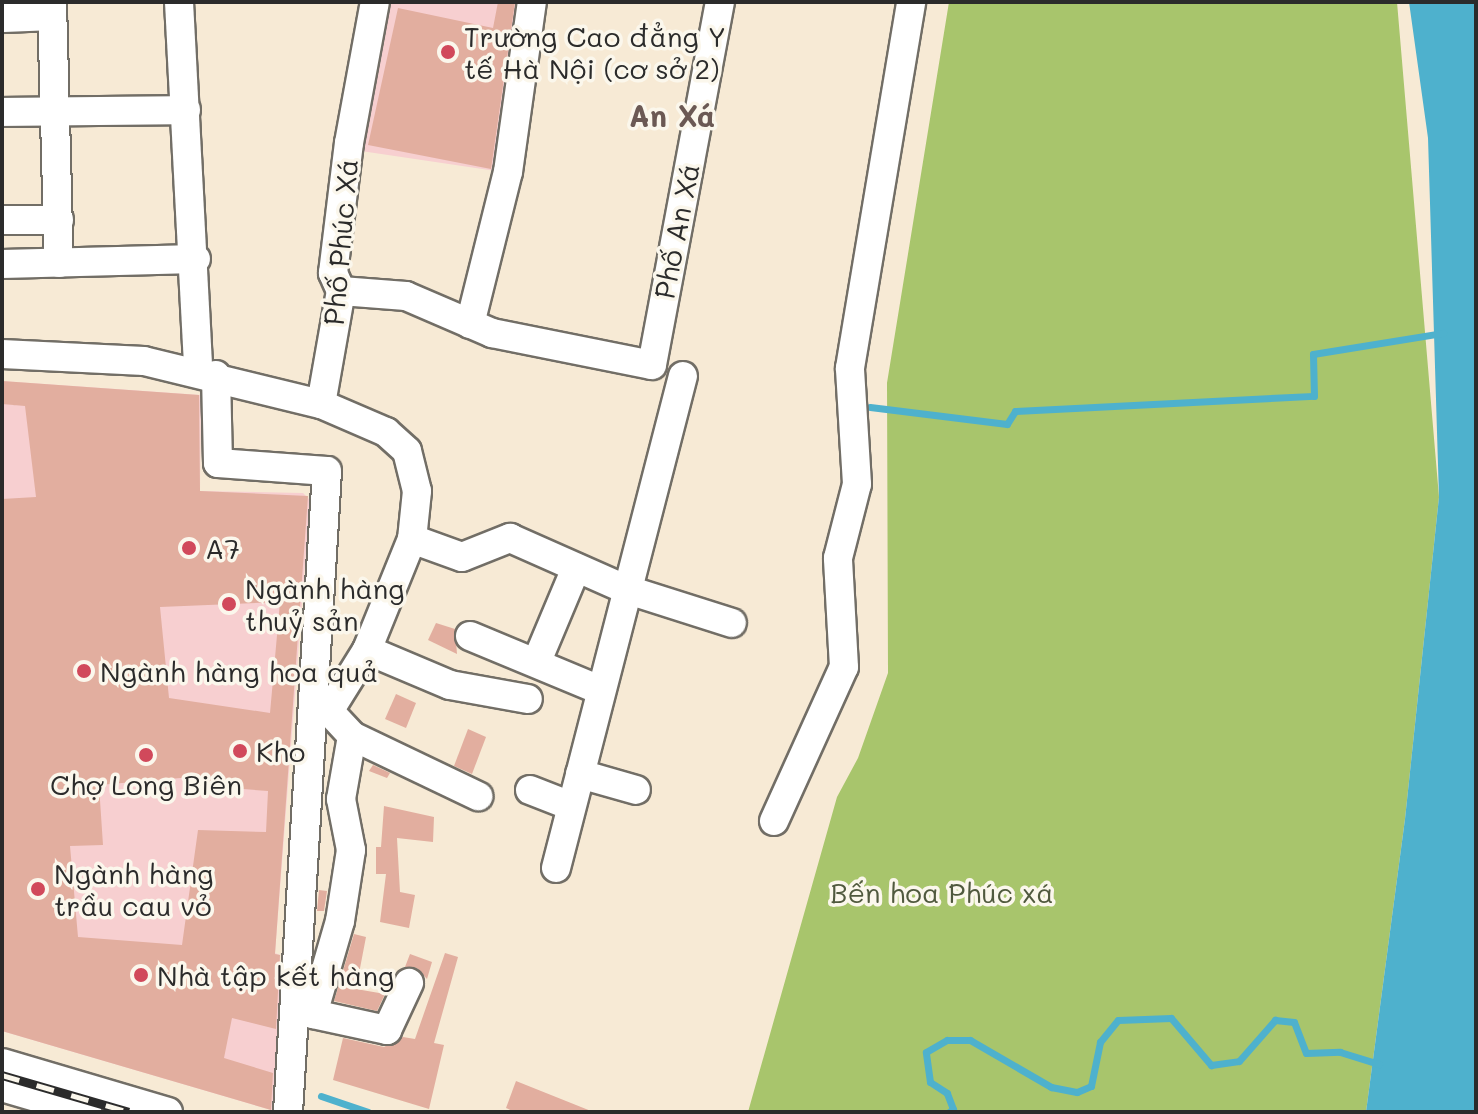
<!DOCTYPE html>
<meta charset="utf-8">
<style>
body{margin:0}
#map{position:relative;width:1478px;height:1114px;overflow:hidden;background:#f7ead5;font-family:Mali,sans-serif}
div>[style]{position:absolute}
.built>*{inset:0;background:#f7cfd0}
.green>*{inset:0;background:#a8c56c}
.water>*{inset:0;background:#4eb1cd}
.stream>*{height:7px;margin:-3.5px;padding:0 3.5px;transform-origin:3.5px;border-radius:3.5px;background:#4eb1cd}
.building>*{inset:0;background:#e2ae9f}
.roads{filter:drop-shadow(2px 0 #726e66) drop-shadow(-2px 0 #726e66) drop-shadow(0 2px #726e66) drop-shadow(0 -2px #726e66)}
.minor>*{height:28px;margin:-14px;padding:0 14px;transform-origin:14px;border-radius:14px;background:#fff}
.rail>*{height:9px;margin-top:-4.5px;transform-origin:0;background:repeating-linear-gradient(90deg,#fbf7ec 0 18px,#2b2b2b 0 36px);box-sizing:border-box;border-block:2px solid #2b2b2b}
.dots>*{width:22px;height:22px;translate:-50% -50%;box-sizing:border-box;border:4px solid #fbf7ec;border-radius:50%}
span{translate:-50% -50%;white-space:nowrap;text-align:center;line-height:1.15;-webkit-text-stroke:7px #fbf7ec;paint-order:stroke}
.poi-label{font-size:28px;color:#2b2b2b}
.left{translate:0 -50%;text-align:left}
.street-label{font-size:28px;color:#2b2b2b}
.park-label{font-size:28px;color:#50593e}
.neighbourhood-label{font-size:30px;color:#6b5954;font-weight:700}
.frame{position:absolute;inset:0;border:4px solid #2b2b2b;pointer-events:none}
</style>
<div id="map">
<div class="built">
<i style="clip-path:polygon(386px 2px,529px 2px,496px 171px,361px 151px)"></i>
<i style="clip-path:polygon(2px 381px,201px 395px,200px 491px,303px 493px,310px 500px,275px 953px,280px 955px,280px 994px,285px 996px,278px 1112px,2px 1031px)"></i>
</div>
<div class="green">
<i style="clip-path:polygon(949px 2px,1397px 2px,1439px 497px,1405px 819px,1366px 1112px,748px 1112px,837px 797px,858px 758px,888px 673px,887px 383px)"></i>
</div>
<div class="water">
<i style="clip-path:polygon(1409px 2px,1476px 2px,1474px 1112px,1366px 1112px,1405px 819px,1439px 497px,1428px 138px)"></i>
</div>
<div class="stream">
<i style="left:870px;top:407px;width:138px;rotate:7.1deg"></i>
<i style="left:1007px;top:424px;width:15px;rotate:-58deg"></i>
<i style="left:1015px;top:411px;width:299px;rotate:-2.9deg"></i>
<i style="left:1314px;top:396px;width:42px;rotate:-91.4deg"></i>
<i style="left:1313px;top:354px;width:132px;rotate:-9.2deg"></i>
<i style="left:321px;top:1096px;width:50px;rotate:18.8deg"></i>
<i style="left:949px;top:1112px;width:5px;rotate:-37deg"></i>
<i style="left:953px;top:1109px;width:17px;rotate:-111deg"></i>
<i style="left:947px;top:1093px;width:20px;rotate:-147deg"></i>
<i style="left:930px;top:1082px;width:30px;rotate:-98deg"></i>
<i style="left:926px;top:1052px;width:24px;rotate:-30deg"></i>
<i style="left:947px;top:1040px;width:23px"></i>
<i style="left:970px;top:1040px;width:94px;rotate:30.1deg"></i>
<i style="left:1051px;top:1087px;width:26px;rotate:11deg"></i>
<i style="left:1077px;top:1092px;width:15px;rotate:-23deg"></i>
<i style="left:1091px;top:1086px;width:45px;rotate:-78.4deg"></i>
<i style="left:1100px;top:1042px;width:28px;rotate:-51deg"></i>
<i style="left:1118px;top:1020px;width:53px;rotate:-2.2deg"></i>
<i style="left:1171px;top:1018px;width:62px;rotate:49.6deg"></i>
<i style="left:1211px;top:1065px;width:28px;rotate:-8deg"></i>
<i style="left:1239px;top:1061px;width:55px;rotate:-48.7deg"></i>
<i style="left:1275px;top:1020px;width:19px;rotate:6deg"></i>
<i style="left:1294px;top:1022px;width:33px;rotate:69deg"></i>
<i style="left:1306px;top:1053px;width:34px;rotate:-2deg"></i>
<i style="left:1340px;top:1052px;width:41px;rotate:17.1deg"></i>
</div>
<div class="building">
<i style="clip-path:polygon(498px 2px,515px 2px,491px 169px,368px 145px,398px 8px,493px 28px)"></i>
<i style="clip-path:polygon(evenodd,2px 381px,199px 395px,200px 491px,308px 496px,275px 954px,280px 955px,276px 1029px,232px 1018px,224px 1058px,273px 1073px,271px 1110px,2px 1031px,2px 499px,36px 497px,25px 406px,2px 404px,2px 381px,280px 602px,270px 713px,169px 698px,160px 607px,280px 602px,2px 381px,192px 777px,192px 785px,268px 791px,266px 832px,198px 830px,182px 945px,78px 937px,70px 846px,103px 845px,99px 785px,192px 777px)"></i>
<i style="clip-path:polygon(436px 623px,455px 629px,457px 654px,428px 640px)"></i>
<i style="clip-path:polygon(396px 694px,416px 703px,406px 728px,385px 719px)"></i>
<i style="clip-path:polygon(468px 729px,486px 737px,472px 774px,454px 766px)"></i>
<i style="clip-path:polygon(373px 765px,390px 773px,387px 778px,369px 771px)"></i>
<i style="clip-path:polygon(384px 806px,434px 817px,433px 842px,397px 838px,400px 892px,415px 895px,409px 928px,380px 922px,386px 874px,376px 874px,376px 847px,381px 847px)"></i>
<i style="clip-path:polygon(319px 890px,327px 891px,324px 911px,317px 911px)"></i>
<i style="clip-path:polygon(354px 934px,366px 937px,356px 989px,385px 994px,377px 1011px,334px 1001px)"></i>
<i style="clip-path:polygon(445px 953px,458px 957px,434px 1043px,444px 1045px,429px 1109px,333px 1080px,343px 1038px,384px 1047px,403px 1037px,415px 1039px)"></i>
<i style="clip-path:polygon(410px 954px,432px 962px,427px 979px,417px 968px,405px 967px)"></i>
<i style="clip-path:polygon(516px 1081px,591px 1111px,591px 1112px,515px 1112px,506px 1108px)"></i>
</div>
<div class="roads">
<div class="minor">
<i style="left:52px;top:2px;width:261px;rotate:88.5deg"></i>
<i style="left:179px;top:2px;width:368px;rotate:87deg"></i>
<i style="left:2px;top:18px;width:50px;rotate:-2.3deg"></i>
<i style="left:2px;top:112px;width:184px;rotate:-0.6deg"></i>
<i style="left:2px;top:220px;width:57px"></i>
<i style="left:2px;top:264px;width:194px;rotate:-1.5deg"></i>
<i style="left:341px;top:291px;width:65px;rotate:4.4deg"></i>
<i style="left:406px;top:296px;width:94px;rotate:23.3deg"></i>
<i style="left:492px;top:333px;width:163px;rotate:11.3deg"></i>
<i style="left:652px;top:365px;width:369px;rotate:-79.4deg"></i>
<i style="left:470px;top:324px;width:157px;rotate:-76deg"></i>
<i style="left:508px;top:172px;width:172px;rotate:-82deg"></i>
<i style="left:2px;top:354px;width:142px;rotate:2.8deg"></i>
<i style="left:144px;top:361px;width:182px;rotate:13.7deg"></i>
<i style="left:321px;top:404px;width:115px;rotate:-80deg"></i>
<i style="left:341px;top:291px;width:20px;rotate:-114deg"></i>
<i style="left:333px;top:273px;width:131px;rotate:-83deg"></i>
<i style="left:349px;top:143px;width:143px;rotate:-79.6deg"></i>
<i style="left:216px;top:375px;width:88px;rotate:88.7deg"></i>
<i style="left:218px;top:463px;width:109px;rotate:4.2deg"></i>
<i style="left:327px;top:471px;width:642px;rotate:93.48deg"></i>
<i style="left:321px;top:404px;width:71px;rotate:23.3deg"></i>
<i style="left:386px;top:432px;width:28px;rotate:42deg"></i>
<i style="left:407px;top:451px;width:41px;rotate:76deg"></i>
<i style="left:417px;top:491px;width:48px;rotate:95.9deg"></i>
<i style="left:412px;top:539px;width:120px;rotate:112.1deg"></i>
<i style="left:367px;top:650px;width:72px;rotate:121.9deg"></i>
<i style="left:329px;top:711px;width:34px;rotate:47deg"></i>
<i style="left:352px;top:736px;width:64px;rotate:99.9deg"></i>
<i style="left:341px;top:799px;width:52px;rotate:78.9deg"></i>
<i style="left:351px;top:850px;width:72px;rotate:98.8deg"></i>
<i style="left:340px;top:921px;width:97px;rotate:106.2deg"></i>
<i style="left:313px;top:1014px;width:76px;rotate:12.2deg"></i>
<i style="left:387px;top:1030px;width:52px;rotate:-64.9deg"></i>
<i style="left:412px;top:539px;width:53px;rotate:19.8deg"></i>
<i style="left:462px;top:557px;width:52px;rotate:-21.6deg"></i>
<i style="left:510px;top:538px;width:126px;rotate:23.9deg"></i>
<i style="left:625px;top:589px;width:112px;rotate:17.6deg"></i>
<i style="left:470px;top:636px;width:141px;rotate:22.6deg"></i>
<i style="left:367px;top:650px;width:90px;rotate:22.9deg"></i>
<i style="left:450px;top:685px;width:79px;rotate:10.2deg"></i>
<i style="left:537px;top:661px;width:101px;rotate:-67.2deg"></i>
<i style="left:352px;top:736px;width:140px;rotate:25.5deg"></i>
<i style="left:580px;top:774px;width:58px;rotate:15.9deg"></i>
<i style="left:530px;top:790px;width:44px;rotate:21.3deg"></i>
<i style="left:774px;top:821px;width:169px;rotate:-65.6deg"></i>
<i style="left:844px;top:667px;width:109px;rotate:-93.2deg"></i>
<i style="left:838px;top:558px;width:76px;rotate:-75.6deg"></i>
<i style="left:857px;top:484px;width:116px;rotate:-93.5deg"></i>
<i style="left:850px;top:368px;width:371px;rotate:-80.5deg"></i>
<i style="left:556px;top:868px;width:508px;rotate:-75.53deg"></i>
<i style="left:2px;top:1063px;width:173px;rotate:16.4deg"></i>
<i style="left:2px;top:1087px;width:89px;rotate:16.4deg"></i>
</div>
</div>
<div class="rail">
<i style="left:2px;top:1075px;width:132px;rotate:16.2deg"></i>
</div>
<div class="dots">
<i style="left:448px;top:52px;background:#d1495b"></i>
<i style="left:189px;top:548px;background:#d1495b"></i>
<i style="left:229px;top:604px;background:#d1495b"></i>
<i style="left:84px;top:671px;background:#d1495b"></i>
<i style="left:240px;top:751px;background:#d1495b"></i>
<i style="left:146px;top:755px;background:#d1495b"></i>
<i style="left:38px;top:889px;background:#d1495b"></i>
<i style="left:141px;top:975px;background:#d1495b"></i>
</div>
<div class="poi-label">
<span class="left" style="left:464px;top:52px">Trường Cao đẳng Y<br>tế Hà Nội (cơ sở 2)</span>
<span class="left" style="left:205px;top:548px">A7</span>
<span class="left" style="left:245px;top:604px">Ngành hàng<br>thuỷ sản</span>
<span class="left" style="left:100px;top:671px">Ngành hàng hoa quả</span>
<span class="left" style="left:256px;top:751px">Kho</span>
<span style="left:146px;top:784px">Chợ Long Biên</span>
<span class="left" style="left:54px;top:889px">Ngành hàng<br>trầu cau vỏ</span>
<span class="left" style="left:157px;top:975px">Nhà tập kết hàng</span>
</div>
<div class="street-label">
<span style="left:676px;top:231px;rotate:-79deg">Phố An Xá</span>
<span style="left:340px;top:242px;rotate:-85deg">Phố Phúc Xá</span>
</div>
<div class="park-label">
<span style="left:942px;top:892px">Bến hoa Phúc xá</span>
</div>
<div class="neighbourhood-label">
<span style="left:672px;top:115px">An Xá</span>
</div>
<div class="frame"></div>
</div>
